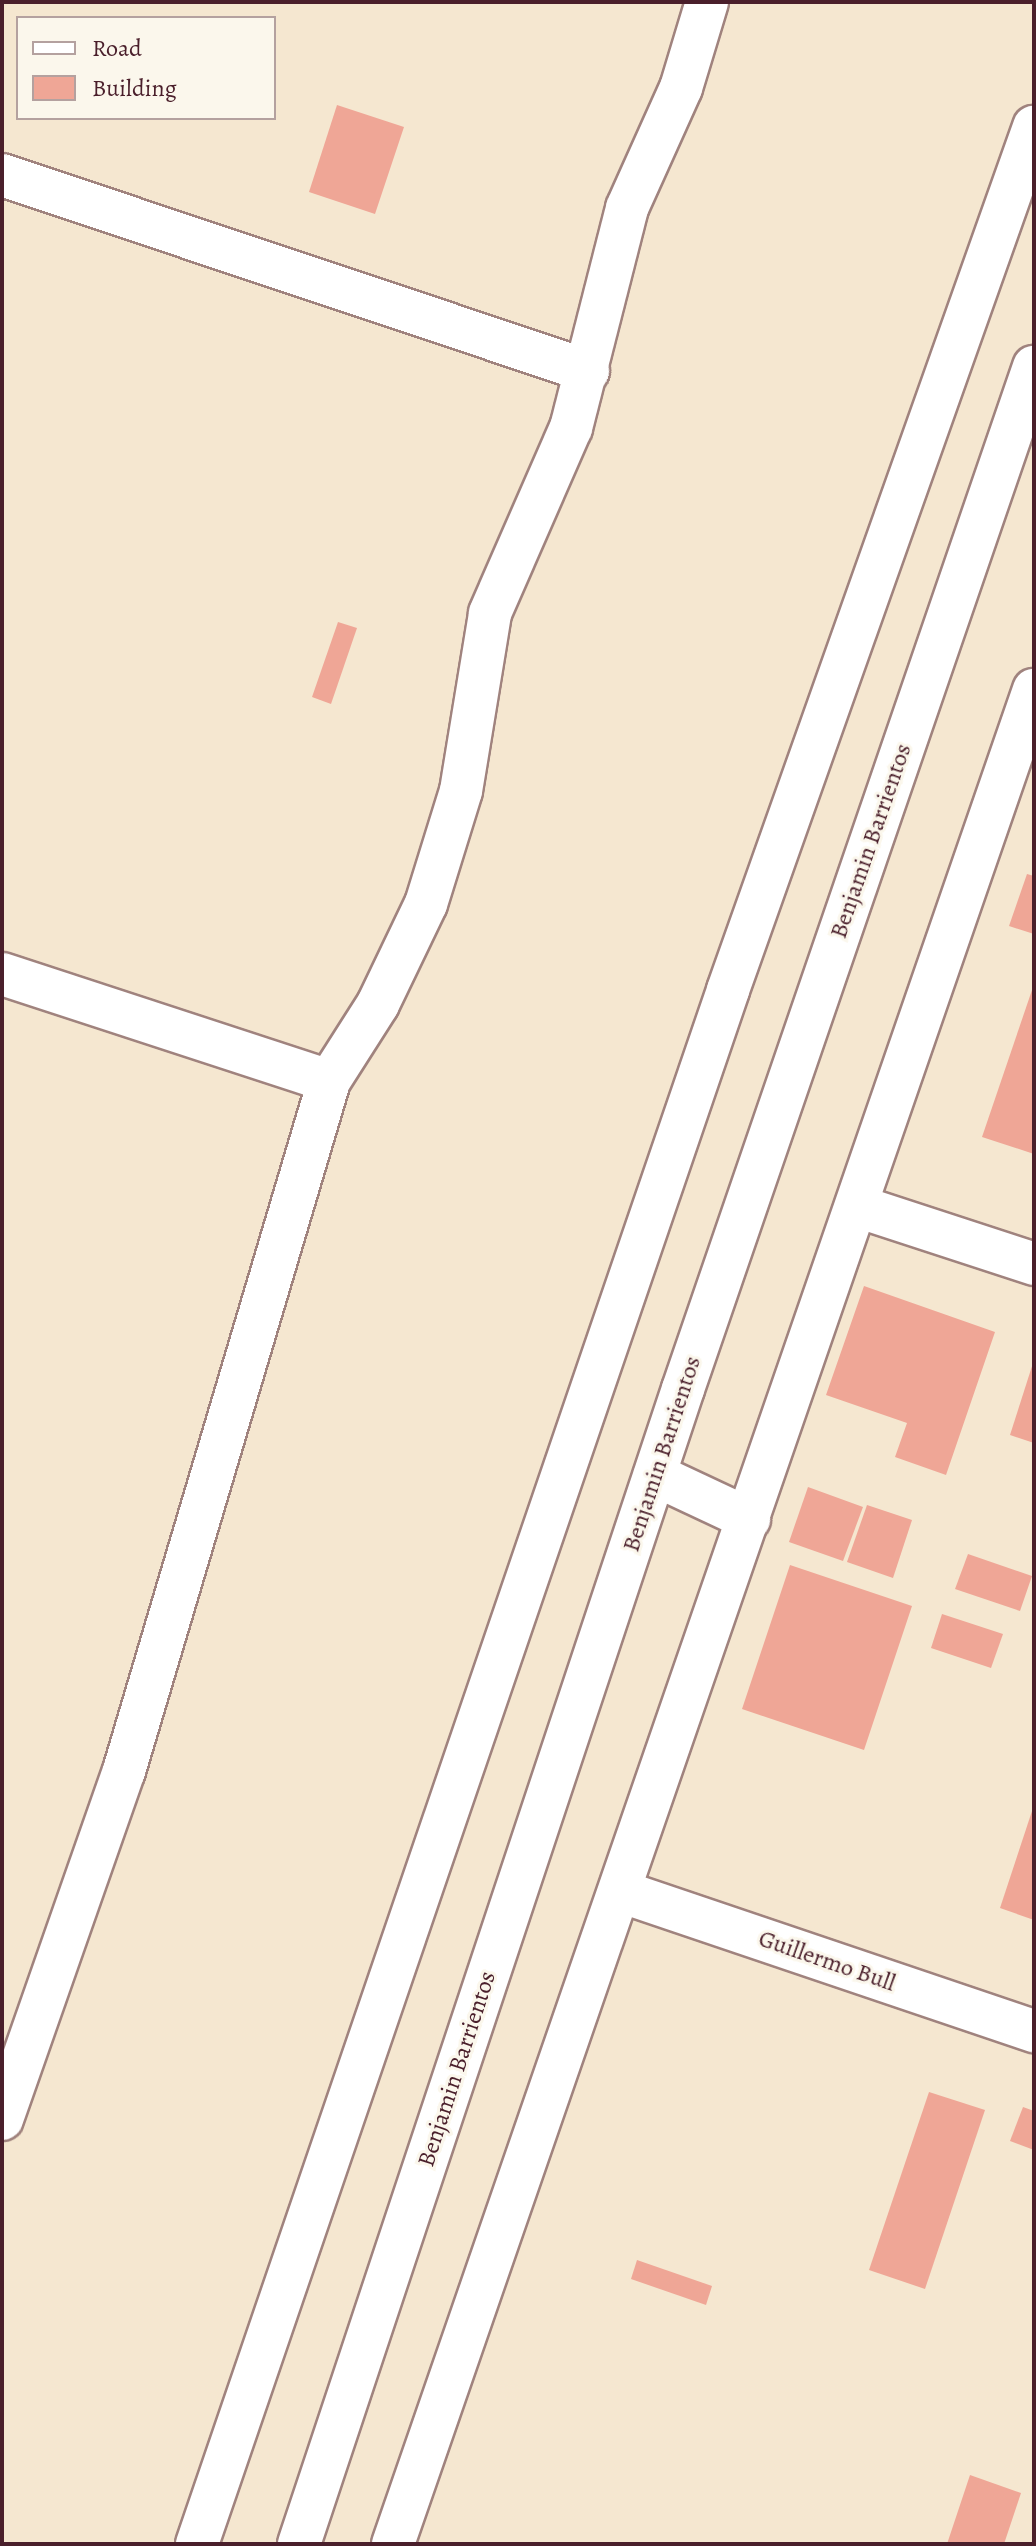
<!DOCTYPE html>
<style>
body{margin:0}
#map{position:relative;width:1036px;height:2546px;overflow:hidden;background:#f5e7d0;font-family:Alegreya,serif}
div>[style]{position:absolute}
.building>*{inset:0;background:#efa696}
.roads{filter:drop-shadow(2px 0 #a0837e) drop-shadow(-2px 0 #a0837e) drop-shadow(0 2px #a0837e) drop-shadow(0 -2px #a0837e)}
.minor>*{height:42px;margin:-21px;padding:0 21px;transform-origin:21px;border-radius:21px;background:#fff}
span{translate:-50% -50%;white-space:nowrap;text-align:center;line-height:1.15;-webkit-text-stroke:6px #fbf7ec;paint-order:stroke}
.street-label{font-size:24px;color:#4a1f2b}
.frame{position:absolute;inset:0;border:4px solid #4a1f2b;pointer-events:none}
.legend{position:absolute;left:16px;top:16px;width:260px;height:104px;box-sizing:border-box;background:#fbf7ec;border:2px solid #b4a19f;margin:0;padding:10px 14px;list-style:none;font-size:24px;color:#4a1f2b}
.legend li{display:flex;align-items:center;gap:16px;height:40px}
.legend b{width:40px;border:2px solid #b4a19f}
</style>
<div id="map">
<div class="building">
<i style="clip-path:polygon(337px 105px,404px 127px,375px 214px,309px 192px)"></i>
<i style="clip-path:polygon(338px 622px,357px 628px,331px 704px,312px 697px)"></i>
<i style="clip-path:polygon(1027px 874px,1034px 876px,1034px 934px,1009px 926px)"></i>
<i style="clip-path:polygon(1032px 990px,1034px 990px,1034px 1154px,982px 1137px)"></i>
<i style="clip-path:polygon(864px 1286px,995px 1332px,946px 1475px,895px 1457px,907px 1423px,826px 1395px)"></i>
<i style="clip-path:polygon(1033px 1363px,1034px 1364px,1034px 1443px,1010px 1435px)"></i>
<i style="clip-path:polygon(808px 1487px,863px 1507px,843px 1561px,789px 1542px)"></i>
<i style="clip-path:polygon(867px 1505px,912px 1520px,893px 1578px,847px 1562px)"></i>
<i style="clip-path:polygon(968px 1554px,1032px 1576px,1020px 1611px,955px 1589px)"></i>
<i style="clip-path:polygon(790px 1565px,912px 1606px,864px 1750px,742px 1709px)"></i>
<i style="clip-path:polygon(942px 1614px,1003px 1634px,991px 1668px,931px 1648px)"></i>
<i style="clip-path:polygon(1033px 1808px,1034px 1809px,1034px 1920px,1000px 1908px)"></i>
<i style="clip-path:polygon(929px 2092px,985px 2110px,925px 2289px,869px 2270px)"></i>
<i style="clip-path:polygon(1023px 2107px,1034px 2111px,1034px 2150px,1010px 2141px)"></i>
<i style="clip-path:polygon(637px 2260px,712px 2286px,706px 2305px,631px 2279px)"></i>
<i style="clip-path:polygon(970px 2475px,1021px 2493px,1004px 2544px,947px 2544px)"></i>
</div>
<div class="roads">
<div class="minor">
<i style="left:2px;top:175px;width:618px;rotate:18.49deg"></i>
<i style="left:2px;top:974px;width:344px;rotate:18.1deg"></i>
<i style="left:857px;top:1206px;width:186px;rotate:18.1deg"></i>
<i style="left:655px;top:1475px;width:104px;rotate:25.1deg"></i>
<i style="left:620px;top:1891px;width:437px;rotate:18.7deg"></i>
<i style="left:2px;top:2119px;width:369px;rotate:-70.7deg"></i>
<i style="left:124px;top:1771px;width:720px;rotate:-73.45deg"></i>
<i style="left:329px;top:1081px;width:91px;rotate:-57.5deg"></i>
<i style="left:378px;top:1004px;width:111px;rotate:-64.4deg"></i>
<i style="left:426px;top:904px;width:118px;rotate:-72.8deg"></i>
<i style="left:461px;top:791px;width:180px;rotate:-80.7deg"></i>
<i style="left:490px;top:613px;width:202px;rotate:-66.4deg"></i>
<i style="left:571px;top:428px;width:227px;rotate:-75.7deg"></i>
<i style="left:627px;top:208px;width:132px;rotate:-65.8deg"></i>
<i style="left:681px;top:88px;width:90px;rotate:-73.2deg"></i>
<i style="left:197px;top:2544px;width:1642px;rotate:-71.13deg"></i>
<i style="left:728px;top:990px;width:916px;rotate:-70.48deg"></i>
<i style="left:299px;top:2544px;width:1217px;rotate:-71.61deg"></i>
<i style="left:683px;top:1389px;width:1081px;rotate:-71.05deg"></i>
<i style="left:393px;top:2544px;width:1962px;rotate:-70.93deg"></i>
</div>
</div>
<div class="street-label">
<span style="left:871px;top:841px;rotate:-71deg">Benjamin Barrientos</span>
<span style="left:662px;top:1454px;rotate:-72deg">Benjamin Barrientos</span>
<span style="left:827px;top:1961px;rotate:19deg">Guillermo Bull</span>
<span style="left:457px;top:2069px;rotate:-72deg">Benjamin Barrientos</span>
</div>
<div class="frame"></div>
<ul class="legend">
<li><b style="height:10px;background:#fff"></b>Road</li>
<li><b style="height:22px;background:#efa696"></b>Building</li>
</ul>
</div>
